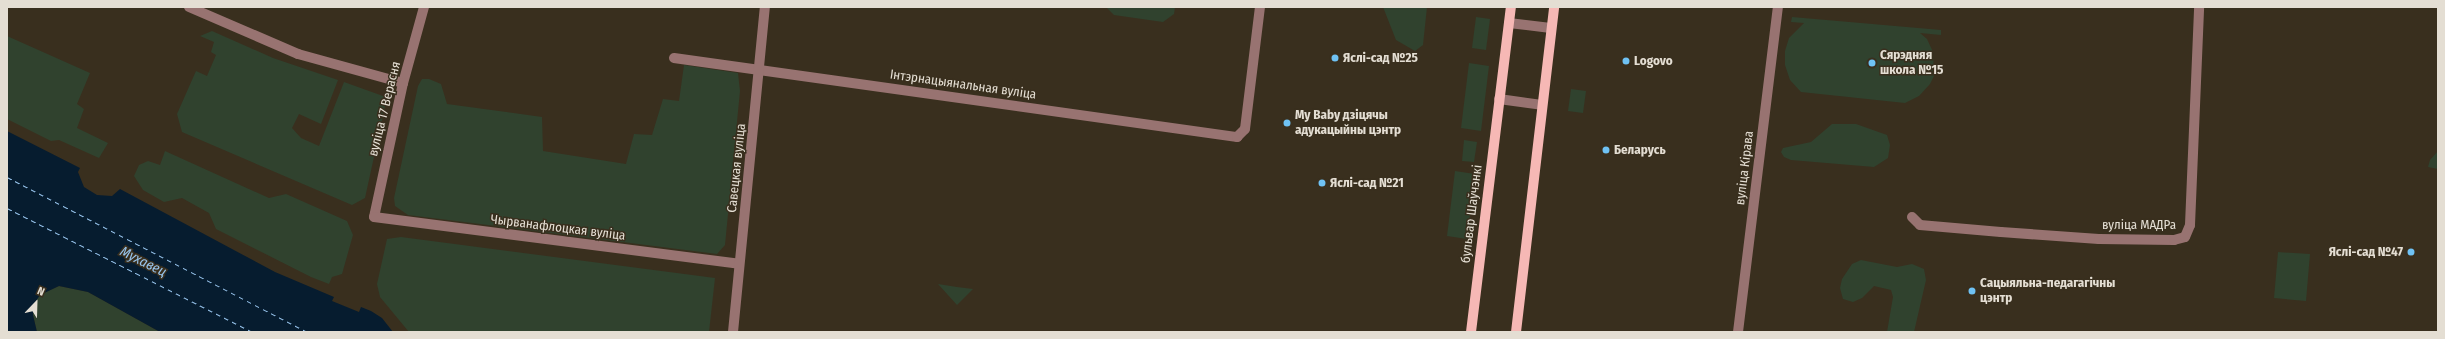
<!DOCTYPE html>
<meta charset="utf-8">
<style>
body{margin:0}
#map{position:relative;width:2445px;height:339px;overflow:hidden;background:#392f1e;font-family:"Fira Sans Condensed",sans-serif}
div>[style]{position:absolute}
.green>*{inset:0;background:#30422e}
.water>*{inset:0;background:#061c2f}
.ferry>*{height:1px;margin-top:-0.5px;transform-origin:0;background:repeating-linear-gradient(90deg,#98c5ee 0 5px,transparent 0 9px)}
.minor>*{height:10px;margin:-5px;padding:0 5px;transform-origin:5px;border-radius:5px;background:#987371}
.major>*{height:10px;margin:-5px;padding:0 5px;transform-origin:5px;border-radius:5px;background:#f6b8b5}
.dots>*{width:11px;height:11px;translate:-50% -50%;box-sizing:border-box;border:2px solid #392f1e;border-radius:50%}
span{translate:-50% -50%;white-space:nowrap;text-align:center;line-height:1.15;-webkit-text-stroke:3px #392f1e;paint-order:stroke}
.poi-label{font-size:13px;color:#e4ded3;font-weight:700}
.left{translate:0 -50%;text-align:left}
.right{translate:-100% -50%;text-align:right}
.street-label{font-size:13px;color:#e4ded3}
.water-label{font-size:14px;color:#98c5ee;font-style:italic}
.frame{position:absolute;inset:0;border:8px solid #e4ded3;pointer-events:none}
.north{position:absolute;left:16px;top:283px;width:40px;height:40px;-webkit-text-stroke:3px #392f1e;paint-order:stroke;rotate:23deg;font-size:11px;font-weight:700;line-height:16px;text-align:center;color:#e4ded3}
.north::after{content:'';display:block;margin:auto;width:14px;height:18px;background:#e4ded3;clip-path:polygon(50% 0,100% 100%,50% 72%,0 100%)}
</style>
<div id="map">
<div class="green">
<i style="clip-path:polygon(1106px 7px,1175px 7px,1174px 14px,1163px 22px,1114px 15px)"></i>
<i style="clip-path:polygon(1383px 7px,1427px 7px,1423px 45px,1415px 51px,1396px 40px)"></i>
<i style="clip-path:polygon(1476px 17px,1490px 19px,1486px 50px,1472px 48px)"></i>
<i style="clip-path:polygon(1792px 17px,1941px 30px,1941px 35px,1920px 33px,1927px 39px,1933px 52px,1934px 76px,1930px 84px,1919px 96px,1905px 103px,1801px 92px,1790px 80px,1785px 65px,1785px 51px,1789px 38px,1804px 23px,1791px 22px)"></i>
<i style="clip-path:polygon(212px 31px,273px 58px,338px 80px,321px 124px,299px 114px,292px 128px,301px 138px,319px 146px,344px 82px,383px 96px,386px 102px,365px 198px,352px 205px,182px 132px,177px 114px,192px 80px,196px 71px,207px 76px,216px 55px,211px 52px,214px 42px,200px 36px)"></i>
<i style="clip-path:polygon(7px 36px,90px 73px,77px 104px,84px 109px,77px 128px,108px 143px,99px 158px,59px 140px,51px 141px,7px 119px)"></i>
<i style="clip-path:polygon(1469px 63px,1489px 66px,1481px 131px,1461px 128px)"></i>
<i style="clip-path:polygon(684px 65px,738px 73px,740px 91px,725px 245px,717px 254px,408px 215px,395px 206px,394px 198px,418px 86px,422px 79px,429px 79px,441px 84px,447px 104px,542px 117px,543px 151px,626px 164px,634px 134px,652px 135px,663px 99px,679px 101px)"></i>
<i style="clip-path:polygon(1571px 89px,1586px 91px,1583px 113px,1568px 111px)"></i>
<i style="clip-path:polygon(1832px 124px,1856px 124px,1887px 135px,1890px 145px,1888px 158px,1874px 167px,1791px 160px,1784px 157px,1781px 152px,1783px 148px,1811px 142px)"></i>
<i style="clip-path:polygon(1464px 140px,1477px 142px,1474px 162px,1462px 161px)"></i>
<i style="clip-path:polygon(165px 151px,269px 198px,286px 194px,347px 221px,353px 235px,342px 274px,332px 277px,329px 284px,311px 277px,216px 229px,209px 213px,182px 198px,164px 202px,143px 190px,134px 176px,139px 165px,148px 161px,160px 165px)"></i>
<i style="clip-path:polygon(2438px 151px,2438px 169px,2428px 167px,2430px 160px)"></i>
<i style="clip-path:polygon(1455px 171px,1475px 174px,1467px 239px,1447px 236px)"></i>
<i style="clip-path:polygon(401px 237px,715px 278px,709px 332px,409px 332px,380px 297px,377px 284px,387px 239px)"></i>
<i style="clip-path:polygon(2278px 252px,2310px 254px,2306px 301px,2274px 298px)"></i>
<i style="clip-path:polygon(1861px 260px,1897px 267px,1912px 264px,1924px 269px,1926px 280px,1914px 332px,1887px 332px,1893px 297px,1891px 290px,1874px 286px,1862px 298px,1853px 302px,1843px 299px,1840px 288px,1842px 279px,1852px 264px)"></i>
<i style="clip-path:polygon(938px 284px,957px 287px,973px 289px,957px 305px)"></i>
<i style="clip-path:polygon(59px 286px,88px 292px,160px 332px,37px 332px,33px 315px,34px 304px,39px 295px)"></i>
</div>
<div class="water">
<i style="clip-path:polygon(7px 131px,80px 168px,78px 172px,84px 187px,97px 195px,112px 196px,120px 189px,275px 272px,334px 297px,332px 301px,359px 312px,361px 307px,371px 311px,382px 318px,393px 332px,160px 332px,88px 292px,59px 286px,40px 295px,34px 304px,33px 315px,37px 332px,7px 332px)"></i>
</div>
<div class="ferry">
<i style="left:7px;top:177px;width:338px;rotate:27.3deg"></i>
<i style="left:7px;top:208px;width:275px;rotate:26.8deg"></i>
</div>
<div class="minor">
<i style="left:189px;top:7px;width:119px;rotate:23.3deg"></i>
<i style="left:298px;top:54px;width:109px;rotate:15.4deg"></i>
<i style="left:424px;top:7px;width:79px;rotate:105.4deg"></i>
<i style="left:403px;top:83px;width:137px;rotate:102.2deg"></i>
<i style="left:374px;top:217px;width:368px;rotate:7.3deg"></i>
<i style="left:1509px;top:23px;width:42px;rotate:6.8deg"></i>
<i style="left:674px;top:58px;width:569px;rotate:7.99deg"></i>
<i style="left:1237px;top:137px;width:11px;rotate:-45deg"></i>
<i style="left:1245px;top:129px;width:123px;rotate:-83deg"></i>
<i style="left:1499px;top:99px;width:43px;rotate:7.9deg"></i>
<i style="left:1912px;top:217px;width:11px;rotate:45deg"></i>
<i style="left:1920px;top:225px;width:81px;rotate:4.9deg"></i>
<i style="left:2001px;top:232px;width:98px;rotate:4.1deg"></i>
<i style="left:2099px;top:239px;width:75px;rotate:0.8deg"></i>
<i style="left:2174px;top:240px;width:11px;rotate:-15deg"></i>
<i style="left:2185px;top:237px;width:13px;rotate:-67deg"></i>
<i style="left:2190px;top:225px;width:218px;rotate:-87.6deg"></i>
<i style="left:733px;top:332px;width:327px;rotate:-84.4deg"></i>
<i style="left:1738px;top:332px;width:327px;rotate:-83deg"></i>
</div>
<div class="major">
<i style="left:1471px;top:332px;width:327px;rotate:-83deg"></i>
<i style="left:1516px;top:332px;width:327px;rotate:-83.3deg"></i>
</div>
<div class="dots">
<i style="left:1335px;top:58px;background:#6fc2f4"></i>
<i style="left:1626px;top:61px;background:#6fc2f4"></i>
<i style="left:1872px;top:63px;background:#6fc2f4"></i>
<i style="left:1287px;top:123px;background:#6fc2f4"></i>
<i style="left:1606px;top:150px;background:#6fc2f4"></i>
<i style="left:1322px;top:183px;background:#6fc2f4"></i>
<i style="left:2411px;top:252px;background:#6fc2f4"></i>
<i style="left:1972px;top:291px;background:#6fc2f4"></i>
</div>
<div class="poi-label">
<span class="left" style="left:1880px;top:63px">Сярэдняя<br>школа №15</span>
<span class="left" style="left:1343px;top:58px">Яслі-сад №25</span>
<span class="left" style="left:1634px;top:61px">Logovo</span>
<span class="left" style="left:1295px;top:123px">My Baby дзіцячы<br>адукацыйны цэнтр</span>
<span class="left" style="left:1614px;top:150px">Беларусь</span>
<span class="left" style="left:1330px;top:183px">Яслі-сад №21</span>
<span class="right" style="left:2403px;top:252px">Яслі-сад №47</span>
<span class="left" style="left:1980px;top:291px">Сацыяльна-педагагічны<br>цэнтр</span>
</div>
<div class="street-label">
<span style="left:963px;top:85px;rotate:8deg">Інтэрнацыянальная вуліца</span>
<span style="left:385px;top:109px;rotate:-76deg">вуліца 17 Верасня</span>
<span style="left:737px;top:168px;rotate:-84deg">Савецкая вуліца</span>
<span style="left:1745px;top:168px;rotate:-83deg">вуліца Кірава</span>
<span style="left:1472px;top:214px;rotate:-83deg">бульвар Шаўчэнкі</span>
<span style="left:2139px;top:225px">вуліца МАДРа</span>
<span style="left:558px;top:228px;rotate:7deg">Чырванафлоцкая вуліца</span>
</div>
<div class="water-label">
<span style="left:143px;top:262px;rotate:27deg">Мухавец</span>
</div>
<div class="frame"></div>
<div class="north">N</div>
</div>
